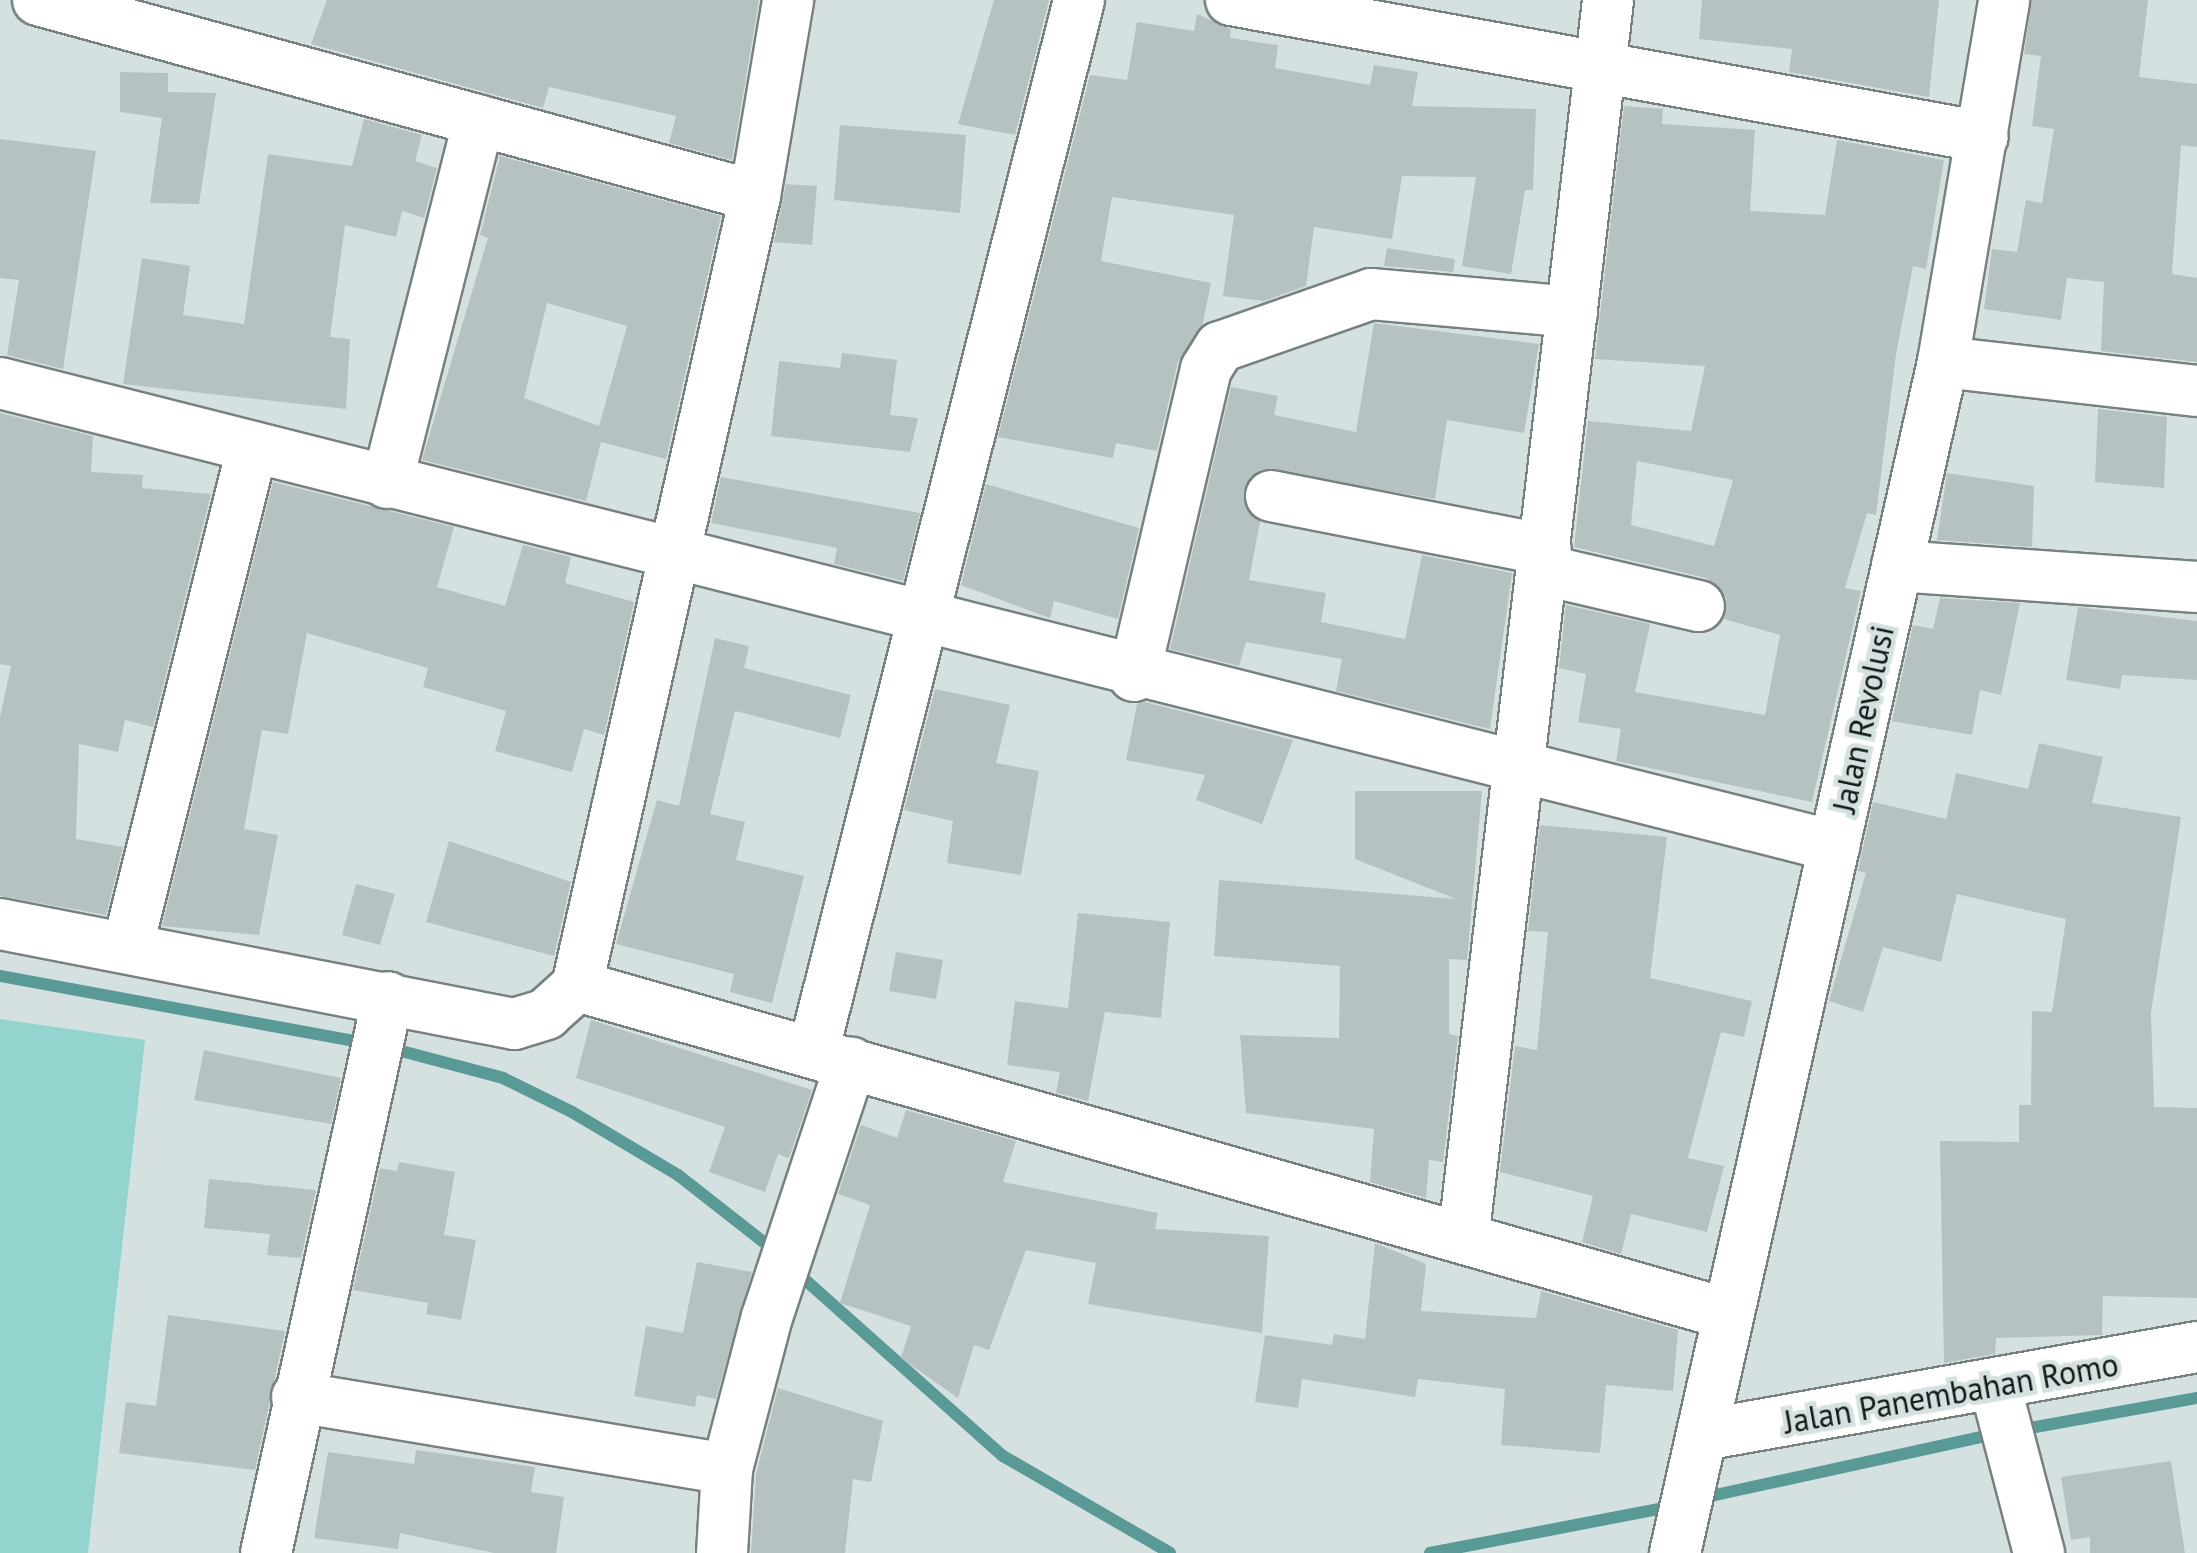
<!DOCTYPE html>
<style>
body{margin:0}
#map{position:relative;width:2197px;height:1553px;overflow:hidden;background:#d5e1e0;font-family:"PT Sans",sans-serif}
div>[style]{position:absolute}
.green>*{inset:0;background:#93d4cf}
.stream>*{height:12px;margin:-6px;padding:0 6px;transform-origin:6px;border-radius:6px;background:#5a9a96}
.building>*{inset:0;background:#b6c2c1}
.roads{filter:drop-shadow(2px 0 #768180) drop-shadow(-2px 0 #768180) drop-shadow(0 2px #768180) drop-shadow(0 -2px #768180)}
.minor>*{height:50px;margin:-25px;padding:0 25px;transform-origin:25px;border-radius:25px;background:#fff}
span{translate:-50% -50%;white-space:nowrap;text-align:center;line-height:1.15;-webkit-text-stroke:9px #d5e1e0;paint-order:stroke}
.street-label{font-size:32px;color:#121616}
</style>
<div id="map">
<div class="green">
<i style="clip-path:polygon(0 1019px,145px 1040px,88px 1553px,0 1553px)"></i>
</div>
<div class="stream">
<i style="left:0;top:976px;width:372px;rotate:10.4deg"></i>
<i style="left:386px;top:1047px;width:121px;rotate:14.8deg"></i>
<i style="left:503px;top:1078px;width:77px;rotate:26.2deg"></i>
<i style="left:572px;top:1112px;width:123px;rotate:30.7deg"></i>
<i style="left:678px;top:1175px;width:123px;rotate:38.1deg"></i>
<i style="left:793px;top:1269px;width:281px;rotate:41.7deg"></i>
<i style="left:1003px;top:1456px;width:193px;rotate:30.1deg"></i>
<i style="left:2019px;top:1430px;width:181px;rotate:-10.2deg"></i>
<i style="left:1697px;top:1499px;width:310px;rotate:-12.3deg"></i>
<i style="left:1430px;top:1553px;width:248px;rotate:-10.9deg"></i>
</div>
<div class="building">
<i style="clip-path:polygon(327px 0,759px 0,732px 160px,669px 143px,676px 116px,549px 87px,543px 108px,311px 44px)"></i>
<i style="clip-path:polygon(994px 0,1049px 0,1015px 135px,958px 124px)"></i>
<i style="clip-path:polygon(1702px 0,1939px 0,1929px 97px,1789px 72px,1792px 49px,1699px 39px)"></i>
<i style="clip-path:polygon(2032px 0,2148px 0,2139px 77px,2197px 84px,2197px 147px,2181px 145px,2172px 274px,2197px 278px,2197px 362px,2101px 351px,2104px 282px,2067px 278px,2061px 320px,1984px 309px,1992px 249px,2017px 252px,2026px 200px,2042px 203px,2054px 129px,2032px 126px,2041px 56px,2024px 54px)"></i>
<i style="clip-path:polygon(1197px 14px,1231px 29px,1230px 38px,1278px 45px,1275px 68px,1370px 85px,1374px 65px,1418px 72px,1412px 106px,1536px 109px,1533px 190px,1525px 190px,1511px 274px,1462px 266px,1476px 177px,1402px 176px,1392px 239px,1314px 227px,1306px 286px,1264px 301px,1223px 296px,1234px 215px,1112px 197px,1101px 261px,1211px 283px,1202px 327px,1178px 362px,1157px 451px,1116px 443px,1113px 458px,998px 437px,1090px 75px,1127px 80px,1137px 22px,1194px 31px)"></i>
<i style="clip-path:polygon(120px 72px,168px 73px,168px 92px,216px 93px,199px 204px,150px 203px,162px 118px,120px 112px)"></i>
<i style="clip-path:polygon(evenodd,1624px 106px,1663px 109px,1662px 124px,1755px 130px,1750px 211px,1825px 215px,1837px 140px,1944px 160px,1926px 269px,1913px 266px,1896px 354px,1876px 515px,1867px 513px,1845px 588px,1861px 591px,1812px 802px,1616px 761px,1621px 729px,1578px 722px,1586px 674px,1559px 668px,1566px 605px,1650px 624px,1635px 692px,1765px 715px,1780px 635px,1724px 619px,1726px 597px,1706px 578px,1574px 547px,1588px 421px,1691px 431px,1705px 366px,1595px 359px,1624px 106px,1637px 461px,1733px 480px,1714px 546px,1631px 525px,1637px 461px)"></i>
<i style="clip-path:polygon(364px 119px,422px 135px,415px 161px,437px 168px,424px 218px,402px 211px,396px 237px,345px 225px,330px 337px,350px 339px,346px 409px,123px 384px,142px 258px,190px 266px,183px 315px,244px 324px,268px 154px,352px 166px)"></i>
<i style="clip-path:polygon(840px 125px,966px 135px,960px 213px,834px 200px)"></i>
<i style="clip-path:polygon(0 139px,96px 151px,63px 369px,7px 355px,19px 280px,0 278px)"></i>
<i style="clip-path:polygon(evenodd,500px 156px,721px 216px,666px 459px,601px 442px,586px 501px,422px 460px,488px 238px,480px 235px,500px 156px,547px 303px,627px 326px,599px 426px,524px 398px,547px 303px)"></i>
<i style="clip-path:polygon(786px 184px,817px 186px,812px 245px,774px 242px)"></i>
<i style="clip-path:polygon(1387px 248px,1455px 259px,1453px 272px,1384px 266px)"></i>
<i style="clip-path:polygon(1374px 323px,1539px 344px,1524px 433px,1447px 420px,1435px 499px,1261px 469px,1243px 491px,1260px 522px,1249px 580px,1326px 593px,1321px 622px,1405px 639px,1422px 555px,1512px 573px,1490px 729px,1336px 691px,1342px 659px,1246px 642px,1239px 666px,1170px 649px,1231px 387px,1278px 396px,1274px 415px,1356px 432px)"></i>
<i style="clip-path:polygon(842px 353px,897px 360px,890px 415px,918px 418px,910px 452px,771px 436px,779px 361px,840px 368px)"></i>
<i style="clip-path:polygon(2098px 409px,2167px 417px,2164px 488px,2095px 482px)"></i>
<i style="clip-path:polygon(0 413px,93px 436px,91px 472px,143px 475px,142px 488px,211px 494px,153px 727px,125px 720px,118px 752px,79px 744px,76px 839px,123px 847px,106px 915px,0 896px,0 717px,11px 666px,0 664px)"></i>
<i style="clip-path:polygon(1947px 473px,2034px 486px,2032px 547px,1937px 540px)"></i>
<i style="clip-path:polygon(721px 477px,920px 513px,903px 581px,834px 564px,837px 548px,711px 523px)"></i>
<i style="clip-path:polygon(273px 482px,454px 527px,437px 587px,505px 606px,523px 545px,571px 557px,565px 583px,634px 602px,604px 735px,584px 729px,572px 772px,495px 751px,506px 711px,423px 687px,428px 668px,307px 633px,288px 734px,262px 730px,244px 829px,278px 835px,259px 935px,162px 926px)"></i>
<i style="clip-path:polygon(986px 484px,1139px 528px,1118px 619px,1054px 601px,1050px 618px,961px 585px)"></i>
<i style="clip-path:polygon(1940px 598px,2020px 603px,2001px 695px,1980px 690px,1972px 735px,1892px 721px,1913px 625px,1933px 629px)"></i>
<i style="clip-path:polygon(2078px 607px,2197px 621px,2197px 680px,2122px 675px,2120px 689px,2066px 680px)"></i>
<i style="clip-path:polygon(715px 638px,749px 646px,744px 668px,851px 695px,840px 738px,735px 711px,710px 814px,745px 822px,736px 860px,804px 876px,772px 1003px,730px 992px,734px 974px,616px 944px,657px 800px,679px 806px)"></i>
<i style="clip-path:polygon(935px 689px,1010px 705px,996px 763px,1039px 771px,1021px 875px,947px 863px,953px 821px,904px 810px)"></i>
<i style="clip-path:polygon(1145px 702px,1293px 740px,1262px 824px,1196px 800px,1205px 775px,1126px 760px,1137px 704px)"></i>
<i style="clip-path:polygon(2039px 743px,2103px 757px,2092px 803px,2181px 817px,2151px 1013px,2154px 1107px,2197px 1108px,2197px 1298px,2103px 1296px,2102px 1335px,1996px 1338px,1995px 1354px,1944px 1363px,1940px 1141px,2019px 1142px,2019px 1105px,2031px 1105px,2032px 1011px,2052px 1012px,2066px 919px,1957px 894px,1941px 962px,1883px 947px,1863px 1012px,1829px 1001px,1866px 873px,1858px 871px,1873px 802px,1946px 819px,1956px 773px,2028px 789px)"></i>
<i style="clip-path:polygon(1355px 791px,1482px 791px,1467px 960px,1449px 959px,1449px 1034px,1458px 1036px,1443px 1162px,1429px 1160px,1426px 1198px,1370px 1182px,1374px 1129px,1246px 1113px,1240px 1035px,1339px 1038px,1340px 966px,1214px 956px,1219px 880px,1456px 899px,1355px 859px)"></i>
<i style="clip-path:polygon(1540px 825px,1667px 837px,1650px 978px,1752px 1001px,1744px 1037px,1721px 1032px,1688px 1158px,1724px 1166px,1707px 1232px,1631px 1214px,1621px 1254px,1582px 1242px,1593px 1196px,1500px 1172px,1515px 1046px,1537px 1050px,1548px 932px,1528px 931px)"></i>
<i style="clip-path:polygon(449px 841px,571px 882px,554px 956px,426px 922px)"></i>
<i style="clip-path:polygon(356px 884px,395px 894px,380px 945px,342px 935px)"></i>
<i style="clip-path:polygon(1078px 913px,1170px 922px,1161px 1018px,1105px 1012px,1088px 1101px,1056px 1093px,1060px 1072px,1007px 1065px,1015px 1001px,1068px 1008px)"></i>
<i style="clip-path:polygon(896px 952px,943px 960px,936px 999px,889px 991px)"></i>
<i style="clip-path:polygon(591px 1020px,812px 1090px,789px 1158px,778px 1154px,765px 1192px,709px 1172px,725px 1127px,576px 1078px)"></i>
<i style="clip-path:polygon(204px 1050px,341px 1078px,331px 1124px,194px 1100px)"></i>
<i style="clip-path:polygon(906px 1110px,1016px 1141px,1003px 1182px,1158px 1213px,1155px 1229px,1269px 1236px,1262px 1333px,1088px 1304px,1096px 1263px,1026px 1250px,989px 1350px,974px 1345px,958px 1398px,901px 1358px,911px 1326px,840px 1303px,870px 1205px,838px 1194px,861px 1125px,897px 1138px)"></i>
<i style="clip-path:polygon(399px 1162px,455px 1172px,444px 1235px,476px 1240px,461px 1320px,426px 1314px,428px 1303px,353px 1290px,380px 1168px,397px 1171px)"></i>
<i style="clip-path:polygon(209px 1179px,316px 1190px,301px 1258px,267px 1255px,270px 1234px,204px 1228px)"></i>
<i style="clip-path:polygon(1375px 1243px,1426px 1264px,1421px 1311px,1536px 1318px,1541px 1291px,1678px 1330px,1673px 1391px,1606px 1385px,1600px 1453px,1501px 1445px,1505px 1389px,1418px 1379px,1415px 1397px,1302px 1379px,1298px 1408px,1255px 1402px,1265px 1335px,1332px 1345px,1334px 1334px,1365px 1339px)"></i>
<i style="clip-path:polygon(697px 1262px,752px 1272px,716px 1399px,697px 1395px,695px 1407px,634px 1396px,646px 1326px,683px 1333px)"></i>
<i style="clip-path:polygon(168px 1315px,285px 1331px,255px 1470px,119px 1453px,126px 1402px,156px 1406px)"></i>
<i style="clip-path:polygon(778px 1388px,883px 1421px,871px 1482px,853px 1479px,845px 1553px,751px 1553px,756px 1474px)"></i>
<i style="clip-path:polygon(416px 1450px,535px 1467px,531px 1492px,564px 1497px,556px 1553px,494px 1553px,400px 1533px,398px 1549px,314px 1538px,328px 1452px,414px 1464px)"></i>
<i style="clip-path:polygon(2171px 1461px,2185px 1553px,2090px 1553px,2090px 1537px,2071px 1540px,2061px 1477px)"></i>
</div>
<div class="roads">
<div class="minor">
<i style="left:38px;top:0;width:743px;rotate:15.29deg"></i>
<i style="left:1231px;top:0;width:764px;rotate:10.32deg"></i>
<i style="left:1943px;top:362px;width:256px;rotate:6.5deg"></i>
<i style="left:0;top:383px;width:1892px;rotate:14.17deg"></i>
<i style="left:387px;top:483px;width:374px;rotate:-75.8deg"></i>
<i style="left:1271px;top:496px;width:280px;rotate:11.1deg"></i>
<i style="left:1897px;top:566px;width:301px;rotate:4deg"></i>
<i style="left:1544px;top:570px;width:159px;rotate:13.1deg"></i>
<i style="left:1134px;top:676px;width:315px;rotate:-76.8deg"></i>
<i style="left:1206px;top:369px;width:26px;rotate:-58deg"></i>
<i style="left:1220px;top:347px;width:160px;rotate:-19.3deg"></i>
<i style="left:1371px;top:294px;width:202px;rotate:5.1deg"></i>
<i style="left:0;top:924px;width:524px;rotate:11.01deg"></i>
<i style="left:514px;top:1024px;width:34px;rotate:-17deg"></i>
<i style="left:546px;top:1014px;width:42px;rotate:-42.1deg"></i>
<i style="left:577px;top:986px;width:810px;rotate:-77.3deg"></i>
<i style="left:755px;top:196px;width:199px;rotate:-80.4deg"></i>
<i style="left:128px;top:945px;width:511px;rotate:-75.96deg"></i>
<i style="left:577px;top:986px;width:1197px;rotate:15.91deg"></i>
<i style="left:814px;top:1049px;width:1082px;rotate:-75.82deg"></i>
<i style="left:1464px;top:1232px;width:1240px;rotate:-83.33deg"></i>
<i style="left:1996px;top:1389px;width:170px;rotate:75.3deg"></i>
<i style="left:297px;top:1397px;width:436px;rotate:9.5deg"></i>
<i style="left:1703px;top:1435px;width:502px;rotate:-10.1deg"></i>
<i style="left:266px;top:1553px;width:569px;rotate:-77.62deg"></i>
<i style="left:722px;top:1553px;width:84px;rotate:-86.6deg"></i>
<i style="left:727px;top:1469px;width:157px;rotate:-75.3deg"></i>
<i style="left:767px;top:1317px;width:268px;rotate:-71.7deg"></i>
<i style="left:1675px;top:1553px;width:1221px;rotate:-77.32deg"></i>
<i style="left:1943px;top:362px;width:367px;rotate:-80.4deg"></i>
</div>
</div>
<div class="street-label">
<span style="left:1863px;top:719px;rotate:-78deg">Jalan Revolusi</span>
<span style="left:1951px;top:1393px;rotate:-10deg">Jalan Panembahan Romo</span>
</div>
</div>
